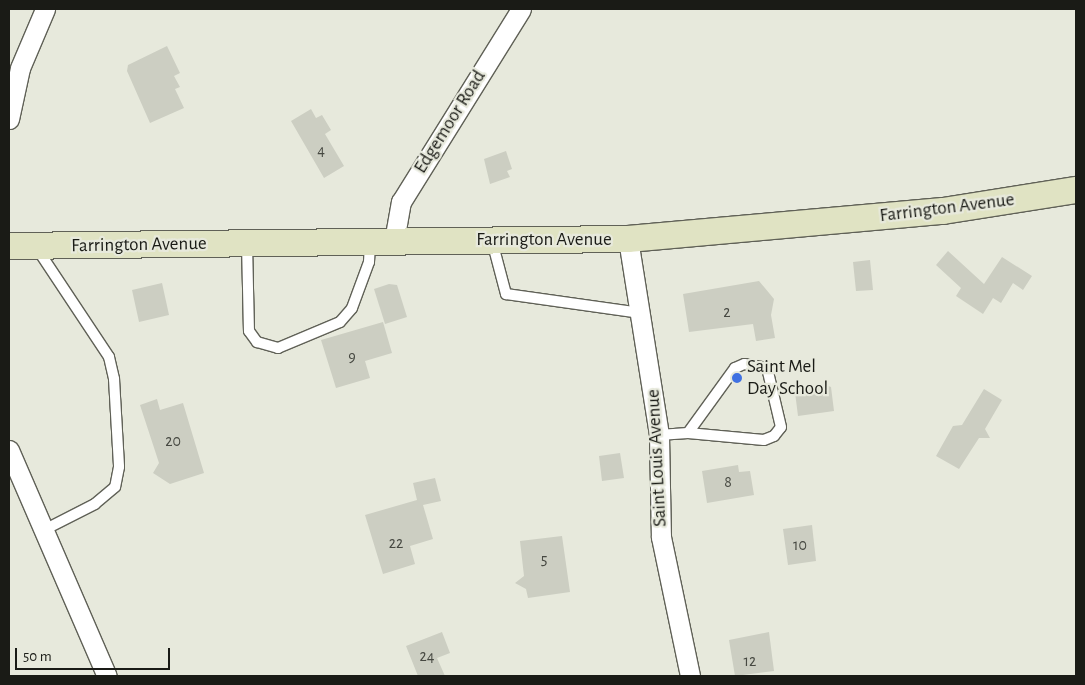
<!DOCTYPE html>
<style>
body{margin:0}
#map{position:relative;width:1085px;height:685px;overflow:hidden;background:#e7e9dc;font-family:"Alegreya Sans",sans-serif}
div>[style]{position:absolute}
.building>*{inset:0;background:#cccec2}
.roads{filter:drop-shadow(1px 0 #606157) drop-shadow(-1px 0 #606157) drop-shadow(0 1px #606157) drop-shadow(0 -1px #606157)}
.lane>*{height:10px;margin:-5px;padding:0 5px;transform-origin:5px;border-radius:5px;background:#fff}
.street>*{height:19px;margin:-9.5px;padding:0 9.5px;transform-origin:9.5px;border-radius:9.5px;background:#fff}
.secondary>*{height:26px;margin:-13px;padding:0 13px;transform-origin:13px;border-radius:13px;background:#e0e3c3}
.dots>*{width:14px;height:14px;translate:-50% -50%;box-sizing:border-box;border:2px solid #e7e9dc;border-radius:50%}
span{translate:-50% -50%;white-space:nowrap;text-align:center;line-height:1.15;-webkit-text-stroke:4.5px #e7e9dc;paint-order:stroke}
.number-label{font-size:16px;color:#464841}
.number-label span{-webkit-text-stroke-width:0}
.street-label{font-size:19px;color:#1a1b16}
.poi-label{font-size:19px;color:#1a1b16}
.left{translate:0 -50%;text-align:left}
.frame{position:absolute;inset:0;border:10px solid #1a1b16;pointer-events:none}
.scale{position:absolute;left:15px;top:648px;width:155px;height:22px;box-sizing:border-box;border:2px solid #1a1b16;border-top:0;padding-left:6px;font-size:15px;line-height:18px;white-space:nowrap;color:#1a1b16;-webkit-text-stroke:4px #e7e9dc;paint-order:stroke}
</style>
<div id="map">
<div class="building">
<i style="clip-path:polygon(167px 46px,180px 73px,174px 76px,180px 87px,175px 89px,184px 108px,150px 123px,127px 71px,128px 65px)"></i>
<i style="clip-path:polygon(311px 109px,316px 118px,322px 115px,331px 130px,325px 134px,344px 166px,324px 178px,291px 121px)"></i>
<i style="clip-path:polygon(506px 151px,512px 169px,507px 171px,510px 177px,490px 184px,484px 159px)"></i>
<i style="clip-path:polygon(948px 251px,984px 284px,1002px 257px,1032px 276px,1023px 290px,1013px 283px,1001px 303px,993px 298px,983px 314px,956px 296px,961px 288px,936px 265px)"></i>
<i style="clip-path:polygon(870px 260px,873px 290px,856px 291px,853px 262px)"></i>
<i style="clip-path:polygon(759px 281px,774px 299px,771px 315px,775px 338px,756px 341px,753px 324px,689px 332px,683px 294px)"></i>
<i style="clip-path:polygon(162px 283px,169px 315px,139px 322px,132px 290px)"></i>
<i style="clip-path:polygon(389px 284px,397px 285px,407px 317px,385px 324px,374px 289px)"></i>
<i style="clip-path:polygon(383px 322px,392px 353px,365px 361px,370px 378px,336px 388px,321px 340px)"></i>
<i style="clip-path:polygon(823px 384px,831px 387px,834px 411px,798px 416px,795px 392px)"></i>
<i style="clip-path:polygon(984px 389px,1002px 400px,985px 429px,990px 438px,979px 438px,959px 469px,936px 456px,953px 426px,962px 425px)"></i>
<i style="clip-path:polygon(157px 399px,160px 410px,183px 403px,204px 473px,170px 484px,153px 473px,159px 463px,140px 405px)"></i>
<i style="clip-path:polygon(620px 453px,624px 478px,602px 481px,599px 456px)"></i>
<i style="clip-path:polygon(738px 465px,739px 472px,750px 471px,754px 495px,707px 503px,702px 471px)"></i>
<i style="clip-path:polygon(435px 478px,441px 501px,423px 505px,433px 539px,410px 546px,415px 564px,383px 574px,365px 515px,417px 500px,413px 483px)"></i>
<i style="clip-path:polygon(812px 525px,816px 561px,788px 565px,783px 529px)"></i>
<i style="clip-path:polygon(562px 536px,570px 592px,528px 598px,526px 589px,515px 583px,524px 576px,520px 541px)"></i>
<i style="clip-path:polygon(442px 632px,450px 653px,437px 658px,445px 676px,418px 676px,406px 646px)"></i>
<i style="clip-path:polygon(769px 632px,774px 671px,735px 676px,729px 640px)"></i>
</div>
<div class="roads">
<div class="lane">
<i style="left:492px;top:241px;width:55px;rotate:75.2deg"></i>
<i style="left:506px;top:294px;width:136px;rotate:8deg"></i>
<i style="left:247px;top:244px;width:87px;rotate:88.7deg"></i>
<i style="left:249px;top:331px;width:14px;rotate:54deg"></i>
<i style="left:257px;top:342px;width:22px;rotate:16deg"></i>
<i style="left:278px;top:348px;width:67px;rotate:-22.8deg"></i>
<i style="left:340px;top:322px;width:18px;rotate:-49deg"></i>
<i style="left:352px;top:308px;width:49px;rotate:-69.7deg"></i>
<i style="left:369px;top:262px;width:20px;rotate:-87deg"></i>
<i style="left:36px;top:247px;width:132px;rotate:56.4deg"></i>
<i style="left:109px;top:357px;width:23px;rotate:77deg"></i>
<i style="left:114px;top:379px;width:88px;rotate:86.7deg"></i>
<i style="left:119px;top:467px;width:20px;rotate:101deg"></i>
<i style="left:115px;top:487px;width:26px;rotate:140deg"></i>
<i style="left:95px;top:504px;width:57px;rotate:153deg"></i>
<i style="left:659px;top:435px;width:29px;rotate:-4deg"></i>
<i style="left:688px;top:433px;width:76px;rotate:5.3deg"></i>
<i style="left:764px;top:440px;width:11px;rotate:-22deg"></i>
<i style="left:774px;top:436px;width:11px;rotate:-52deg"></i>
<i style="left:781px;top:427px;width:61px;rotate:-103.3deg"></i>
<i style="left:767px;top:368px;width:23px;rotate:-170deg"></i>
<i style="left:744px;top:364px;width:10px;rotate:156deg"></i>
<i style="left:735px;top:368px;width:80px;rotate:125.9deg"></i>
</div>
<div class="street">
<i style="left:9px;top:119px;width:52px;rotate:-77.8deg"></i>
<i style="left:20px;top:68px;width:64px;rotate:-67deg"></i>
<i style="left:628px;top:239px;width:198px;rotate:81deg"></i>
<i style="left:659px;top:435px;width:102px;rotate:88.9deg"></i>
<i style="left:661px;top:537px;width:142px;rotate:78.2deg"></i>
<i style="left:394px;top:241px;width:40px;rotate:-80deg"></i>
<i style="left:401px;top:202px;width:227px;rotate:-58.1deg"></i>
<i style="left:9px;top:450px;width:246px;rotate:66.6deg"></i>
</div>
<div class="secondary">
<i style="left:9px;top:246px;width:619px;rotate:-0.65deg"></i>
<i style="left:628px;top:239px;width:316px;rotate:-5.1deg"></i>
<i style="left:943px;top:211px;width:135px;rotate:-9deg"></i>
</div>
</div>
<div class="dots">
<i style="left:737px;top:378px;background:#4071e2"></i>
</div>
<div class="number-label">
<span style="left:321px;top:150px">4</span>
<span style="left:727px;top:312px">2</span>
<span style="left:352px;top:357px">9</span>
<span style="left:173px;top:441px">20</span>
<span style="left:728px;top:482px">8</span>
<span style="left:396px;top:543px">22</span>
<span style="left:800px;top:545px">10</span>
<span style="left:544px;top:559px">5</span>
<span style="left:427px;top:656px">24</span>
<span style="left:750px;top:661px">12</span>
</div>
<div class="street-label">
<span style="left:450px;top:122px;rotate:-58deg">Edgemoor Road</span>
<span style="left:947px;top:208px;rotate:-7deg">Farrington Avenue</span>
<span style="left:544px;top:240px">Farrington Avenue</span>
<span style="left:139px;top:245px;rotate:-1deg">Farrington Avenue</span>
<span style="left:657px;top:458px;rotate:-93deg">Saint Louis Avenue</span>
</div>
<div class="poi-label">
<span class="left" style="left:747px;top:378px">Saint Mel<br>Day School</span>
</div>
<div class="frame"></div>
<div class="scale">50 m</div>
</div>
